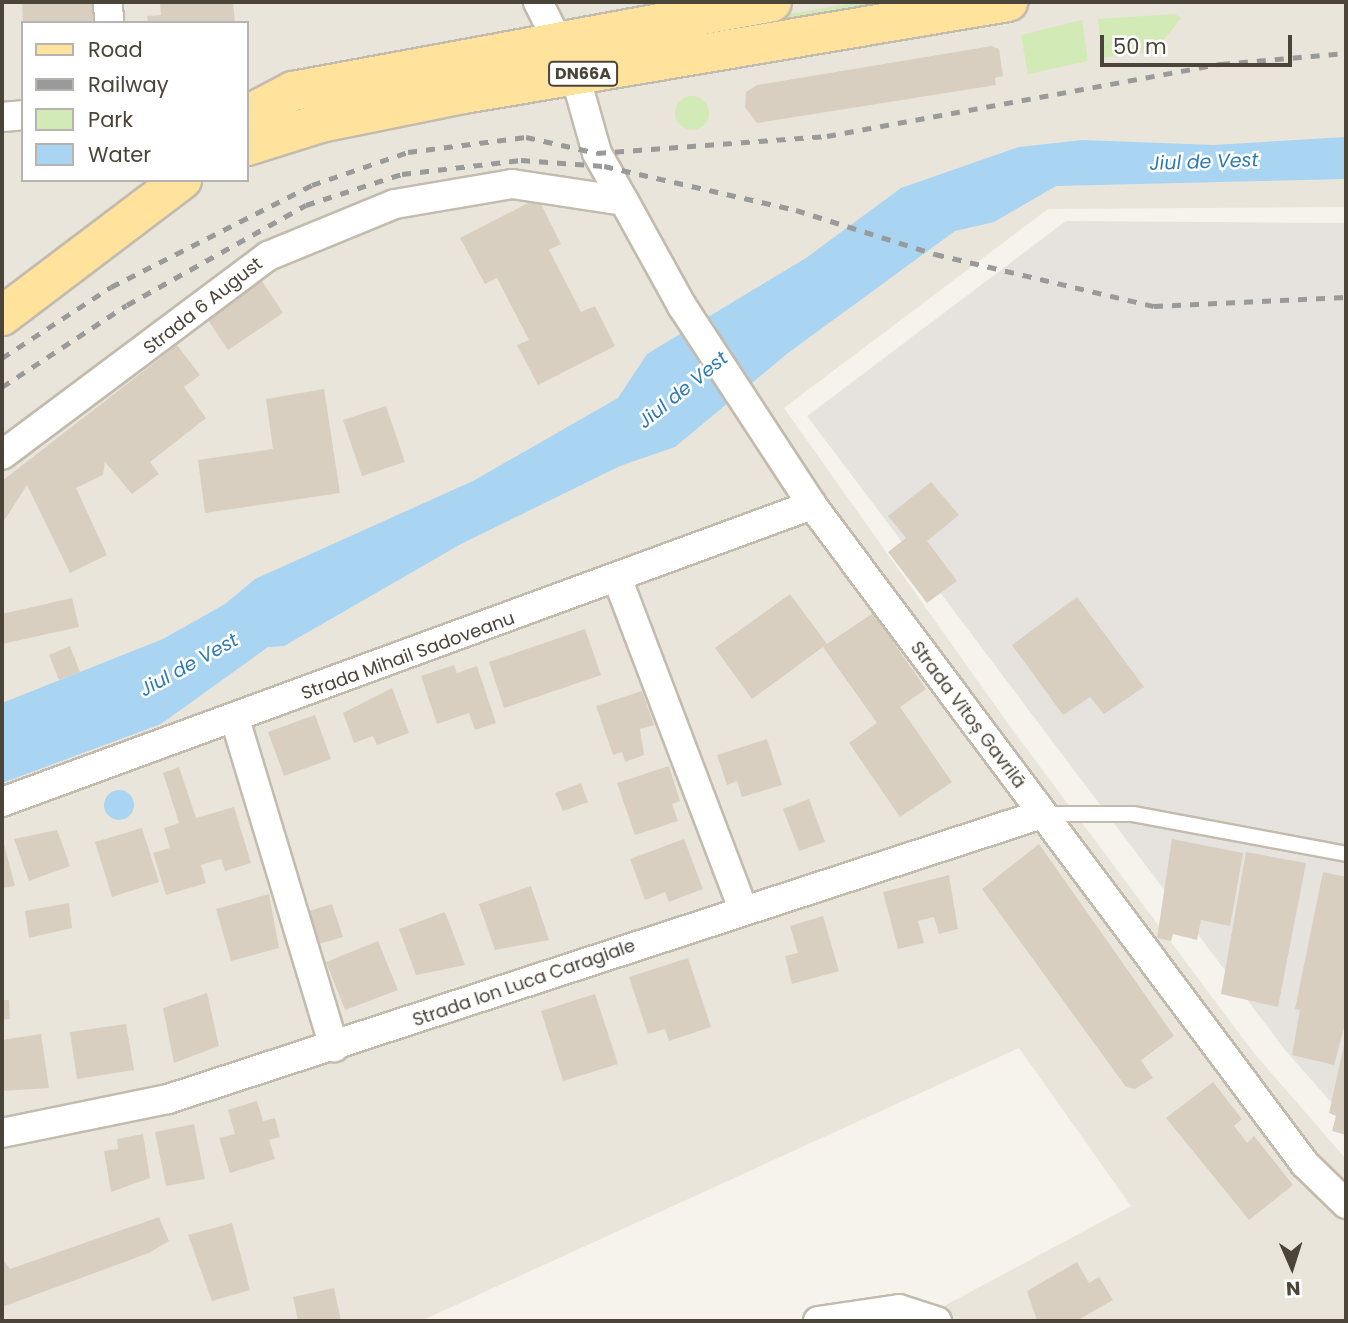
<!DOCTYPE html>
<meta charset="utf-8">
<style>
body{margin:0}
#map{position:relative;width:1348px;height:1323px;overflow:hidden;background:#f6f3ec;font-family:Poppins,sans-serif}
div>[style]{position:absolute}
.residential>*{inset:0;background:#eae5da}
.industrial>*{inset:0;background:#e6e2dd}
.green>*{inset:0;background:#d2eab5}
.round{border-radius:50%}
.water>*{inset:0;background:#a9d4f2}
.building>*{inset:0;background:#d8cfc1}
.roads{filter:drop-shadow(2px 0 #c2bbae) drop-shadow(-2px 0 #c2bbae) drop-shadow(0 2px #c2bbae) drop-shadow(0 -2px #c2bbae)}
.lane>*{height:14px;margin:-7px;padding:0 7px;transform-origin:7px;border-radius:7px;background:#fff}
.street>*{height:28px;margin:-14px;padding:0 14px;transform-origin:14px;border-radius:14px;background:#fff}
.primary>*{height:38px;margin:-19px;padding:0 19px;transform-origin:19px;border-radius:19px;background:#ffe39c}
.rail>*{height:5px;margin-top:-2.5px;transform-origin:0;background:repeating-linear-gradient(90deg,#9a9a9a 0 9px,transparent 0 18px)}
span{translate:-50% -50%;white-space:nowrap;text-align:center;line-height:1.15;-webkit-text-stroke:5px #fff;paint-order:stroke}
.shield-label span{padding:2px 5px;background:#fff;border:2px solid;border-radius:5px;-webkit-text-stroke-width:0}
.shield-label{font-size:16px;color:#4b4439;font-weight:700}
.street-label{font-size:18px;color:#4b4439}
.water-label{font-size:19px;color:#2e7ab2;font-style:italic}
.frame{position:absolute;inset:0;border:4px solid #4b4439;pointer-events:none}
.legend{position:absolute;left:21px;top:21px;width:228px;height:161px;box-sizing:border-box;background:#fff;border:2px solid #b7b4b0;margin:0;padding:9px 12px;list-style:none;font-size:21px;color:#4b4439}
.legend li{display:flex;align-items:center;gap:14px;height:35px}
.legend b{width:35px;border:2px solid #b7b4b0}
.north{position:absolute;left:1257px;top:1232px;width:70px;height:70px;-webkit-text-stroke:5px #fff;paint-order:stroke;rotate:177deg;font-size:19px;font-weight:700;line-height:28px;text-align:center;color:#4b4439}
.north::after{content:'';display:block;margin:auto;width:24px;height:32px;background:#4b4439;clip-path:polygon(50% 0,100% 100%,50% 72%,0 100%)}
.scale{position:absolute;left:1100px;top:35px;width:192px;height:32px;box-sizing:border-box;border:4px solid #4b4439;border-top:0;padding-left:9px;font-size:21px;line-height:24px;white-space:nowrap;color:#4b4439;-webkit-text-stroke:5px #fff;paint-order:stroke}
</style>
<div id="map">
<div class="residential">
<i style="clip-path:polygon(evenodd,2px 2px,1346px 2px,1346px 207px,1048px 209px,784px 408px,1009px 725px,1253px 1052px,1346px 1159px,1346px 1321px,916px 1321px,1131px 1206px,1019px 1048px,421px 1321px,2px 1321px,2px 2px,23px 23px,247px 23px,247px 180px,23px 180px,23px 23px)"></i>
</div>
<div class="industrial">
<i style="clip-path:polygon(1066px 221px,1346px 223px,1346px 1119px,1285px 1050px,807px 416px)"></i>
</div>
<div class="green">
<i style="clip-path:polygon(859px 2px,917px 2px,636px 40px)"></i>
<i style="clip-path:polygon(1175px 14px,1181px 18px,1155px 51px,1102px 58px,1098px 19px)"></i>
<i style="clip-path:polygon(1082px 20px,1088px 61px,1028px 74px,1021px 35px)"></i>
<i class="round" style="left:675px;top:96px;width:34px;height:34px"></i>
</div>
<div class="water">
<i style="clip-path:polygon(1346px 137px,1346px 179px,1056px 186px,994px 222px,955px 231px,788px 353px,675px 447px,620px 466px,461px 544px,284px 646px,268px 647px,161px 724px,2px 783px,2px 703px,163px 639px,225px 604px,255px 579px,473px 481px,618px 398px,647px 354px,806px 258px,901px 188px,1019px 147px,1082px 140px,1214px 145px)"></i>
<i class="round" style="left:104px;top:790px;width:30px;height:30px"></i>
</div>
<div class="building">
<i style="clip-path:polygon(22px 2px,95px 2px,96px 23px,23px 23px)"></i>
<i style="clip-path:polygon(160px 2px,233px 2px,235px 23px,148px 23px,147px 16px,161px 15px)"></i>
<i style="clip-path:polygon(992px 46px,999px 49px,1003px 76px,995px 78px,996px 85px,757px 123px,745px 107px,746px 92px,757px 85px)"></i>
<i style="clip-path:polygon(538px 198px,561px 244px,549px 250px,581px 312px,595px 306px,615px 346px,538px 385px,517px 345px,529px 340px,497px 278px,485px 284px,460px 238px)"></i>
<i style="clip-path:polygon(262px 281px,283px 313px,228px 350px,208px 320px)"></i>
<i style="clip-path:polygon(177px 345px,200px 375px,184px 387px,206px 418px,150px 462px,159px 474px,132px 494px,105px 462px,103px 475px,76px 488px,107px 555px,70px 573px,27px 485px,2px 524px,2px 481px)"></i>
<i style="clip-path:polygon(324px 389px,340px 493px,205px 513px,198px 460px,273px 449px,266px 399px)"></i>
<i style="clip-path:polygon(386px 406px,405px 462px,362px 476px,343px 420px)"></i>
<i style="clip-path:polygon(931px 482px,959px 515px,927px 541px,957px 581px,927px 603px,888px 552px,906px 538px,888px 516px)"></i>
<i style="clip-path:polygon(790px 594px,827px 644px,873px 613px,926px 689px,900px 707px,952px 782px,900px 817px,849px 743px,877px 723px,823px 647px,752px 699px,715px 648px)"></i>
<i style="clip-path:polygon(1077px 597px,1144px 687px,1104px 714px,1090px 697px,1063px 715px,1012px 645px)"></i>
<i style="clip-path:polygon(72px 598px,79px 627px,2px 644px,2px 614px)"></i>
<i style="clip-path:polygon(585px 629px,601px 675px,504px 708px,489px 662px)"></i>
<i style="clip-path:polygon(70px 646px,80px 672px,59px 680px,49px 655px)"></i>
<i style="clip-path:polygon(454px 665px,457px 673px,477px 666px,496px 723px,475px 730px,469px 713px,437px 724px,421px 676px)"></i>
<i style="clip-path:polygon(392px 688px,409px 733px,377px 745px,373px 736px,354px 743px,343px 713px)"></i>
<i style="clip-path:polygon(642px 691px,654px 725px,640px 729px,644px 755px,625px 762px,622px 752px,613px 755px,596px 706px)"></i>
<i style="clip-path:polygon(315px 715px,331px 759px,284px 776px,268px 732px)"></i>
<i style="clip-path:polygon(767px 739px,782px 785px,742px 797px,737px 781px,727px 785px,717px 755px)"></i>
<i style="clip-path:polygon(669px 766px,680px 801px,672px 804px,678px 821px,635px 835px,617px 783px)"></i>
<i style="clip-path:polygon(179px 767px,196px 818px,234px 807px,251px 863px,225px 871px,221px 859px,201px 865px,206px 883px,166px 895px,153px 853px,170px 848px,164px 828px,179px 823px,163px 773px)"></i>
<i style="clip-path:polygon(581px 783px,588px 802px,563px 811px,555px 793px)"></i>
<i style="clip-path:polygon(809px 799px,825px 842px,799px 851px,783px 809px)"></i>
<i style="clip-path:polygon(142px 828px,159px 882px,112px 897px,95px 842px)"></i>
<i style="clip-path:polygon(57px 830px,70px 866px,29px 881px,14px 839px)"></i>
<i style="clip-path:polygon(2px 836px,15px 886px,2px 888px)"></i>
<i style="clip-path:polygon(684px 839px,703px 889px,669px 902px,665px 892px,645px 900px,630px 859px)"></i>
<i style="clip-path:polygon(1172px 839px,1243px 853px,1230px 926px,1201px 920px,1197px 940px,1173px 934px,1171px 941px,1157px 938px)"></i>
<i style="clip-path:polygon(1039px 844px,1174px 1036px,1141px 1060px,1153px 1078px,1135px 1089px,1126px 1087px,982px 889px)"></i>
<i style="clip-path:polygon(1246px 852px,1306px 863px,1278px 1007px,1221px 994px)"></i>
<i style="clip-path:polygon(1323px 872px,1346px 877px,1346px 1020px,1334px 1065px,1292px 1055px,1300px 1010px,1295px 1009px)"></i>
<i style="clip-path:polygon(949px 875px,958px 929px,939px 934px,934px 917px,918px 921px,924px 943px,898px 949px,883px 892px)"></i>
<i style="clip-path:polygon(531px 886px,549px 940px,495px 950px,479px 904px)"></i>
<i style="clip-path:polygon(269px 894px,279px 948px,231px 961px,216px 909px)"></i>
<i style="clip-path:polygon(69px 903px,72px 928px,29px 938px,25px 911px)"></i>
<i style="clip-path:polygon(332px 904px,343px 937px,319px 944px,309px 911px)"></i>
<i style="clip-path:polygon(445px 912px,465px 965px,416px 975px,399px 929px)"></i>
<i style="clip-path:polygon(823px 916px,839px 971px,792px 984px,785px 956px,798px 953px,790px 926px)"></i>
<i style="clip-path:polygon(378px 941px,398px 990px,345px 1010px,326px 962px)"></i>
<i style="clip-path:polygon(688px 958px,711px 1027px,669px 1041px,665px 1029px,648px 1034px,629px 977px)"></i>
<i style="clip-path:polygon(207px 993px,219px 1046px,174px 1063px,163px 1008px)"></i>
<i style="clip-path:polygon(595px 994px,618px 1064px,563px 1081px,541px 1011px)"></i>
<i style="clip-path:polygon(2px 1000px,9px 1000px,10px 1019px,2px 1020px)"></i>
<i style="clip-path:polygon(126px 1024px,134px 1070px,77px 1079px,70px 1032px)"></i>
<i style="clip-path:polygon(41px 1034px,49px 1088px,2px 1091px,2px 1040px)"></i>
<i style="clip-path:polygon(1346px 1036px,1346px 1135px,1332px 1131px,1336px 1116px,1329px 1113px)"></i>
<i style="clip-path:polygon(1213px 1082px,1242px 1119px,1234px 1126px,1247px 1143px,1254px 1136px,1293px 1185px,1249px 1220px,1166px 1118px)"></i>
<i style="clip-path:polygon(257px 1101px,263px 1121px,275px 1118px,280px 1137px,269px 1140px,275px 1159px,230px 1173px,219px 1138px,235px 1134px,228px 1110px)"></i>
<i style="clip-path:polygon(194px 1124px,205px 1179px,166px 1186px,155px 1132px)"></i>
<i style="clip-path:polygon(143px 1134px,150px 1178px,111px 1192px,104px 1151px,118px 1149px,117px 1139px)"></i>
<i style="clip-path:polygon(159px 1217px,169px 1241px,149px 1253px,2px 1307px,2px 1258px,10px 1269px)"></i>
<i style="clip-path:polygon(232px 1223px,250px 1290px,212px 1301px,188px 1235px)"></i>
<i style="clip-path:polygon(1077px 1262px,1089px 1283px,1099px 1277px,1113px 1300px,1076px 1321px,1037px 1321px,1027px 1291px)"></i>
<i style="clip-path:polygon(334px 1288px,341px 1321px,298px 1321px,293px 1297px)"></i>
</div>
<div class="roads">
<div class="lane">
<i style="left:1043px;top:814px;width:90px"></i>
<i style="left:1133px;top:814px;width:217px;rotate:10.6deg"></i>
</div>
<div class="street">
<i style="left:108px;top:2px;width:21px;rotate:87deg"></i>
<i style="left:2px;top:117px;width:21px;rotate:-5deg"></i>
<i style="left:624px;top:201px;width:120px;rotate:61.1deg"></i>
<i style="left:682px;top:306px;width:238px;rotate:56.8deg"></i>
<i style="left:812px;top:505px;width:823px;rotate:53.2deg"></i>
<i style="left:1305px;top:1164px;width:57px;rotate:44.3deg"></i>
<i style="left:2px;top:455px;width:332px;rotate:-36.8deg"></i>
<i style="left:268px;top:256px;width:137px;rotate:-22.3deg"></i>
<i style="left:395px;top:204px;width:119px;rotate:-9.7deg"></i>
<i style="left:512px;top:184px;width:113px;rotate:8.6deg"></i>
<i style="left:624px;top:201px;width:55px;rotate:-119.4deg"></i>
<i style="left:597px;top:153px;width:81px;rotate:-105.8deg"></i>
<i style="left:575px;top:75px;width:82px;rotate:-116.9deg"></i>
<i style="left:618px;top:580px;width:352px;rotate:69.2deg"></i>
<i style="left:235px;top:719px;width:343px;rotate:73.2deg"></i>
<i style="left:2px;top:802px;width:863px;rotate:-20.14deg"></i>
<i style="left:2px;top:1133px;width:169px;rotate:-11.6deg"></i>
<i style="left:168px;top:1099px;width:919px;rotate:-18.06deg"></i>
<i style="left:818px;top:1321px;width:82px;rotate:-8.4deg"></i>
<i style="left:899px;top:1309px;width:40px;rotate:18deg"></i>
</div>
<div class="primary">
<i style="left:247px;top:115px;width:52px;rotate:-27.6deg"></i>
<i style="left:293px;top:91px;width:487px;rotate:-10.5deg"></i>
<i style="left:247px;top:146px;width:77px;rotate:-17.3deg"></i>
<i style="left:321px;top:123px;width:146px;rotate:-11.5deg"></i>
<i style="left:464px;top:94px;width:552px;rotate:-9.6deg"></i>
<i style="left:2px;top:316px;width:226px;rotate:-37.1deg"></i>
</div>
</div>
<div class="rail">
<i style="left:2px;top:358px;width:130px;rotate:-33.1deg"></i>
<i style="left:111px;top:287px;width:225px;rotate:-26.9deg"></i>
<i style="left:312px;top:185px;width:102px;rotate:-19deg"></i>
<i style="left:408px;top:152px;width:119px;rotate:-7.2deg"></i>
<i style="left:526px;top:137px;width:73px;rotate:12.7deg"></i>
<i style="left:597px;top:153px;width:231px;rotate:-4.2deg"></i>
<i style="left:827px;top:136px;width:401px;rotate:-10.4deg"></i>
<i style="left:1221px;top:64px;width:125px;rotate:-5deg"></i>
<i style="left:2px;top:387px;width:149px;rotate:-33.3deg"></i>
<i style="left:127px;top:305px;width:205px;rotate:-29.2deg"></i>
<i style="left:306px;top:205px;width:101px;rotate:-17.9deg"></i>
<i style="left:402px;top:174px;width:120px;rotate:-6.7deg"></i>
<i style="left:521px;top:160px;width:83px;rotate:4.1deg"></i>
<i style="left:604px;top:166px;width:197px;rotate:12.9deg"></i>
<i style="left:796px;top:210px;width:146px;rotate:17.6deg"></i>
<i style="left:935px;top:254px;width:225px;rotate:13.4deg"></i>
<i style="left:1154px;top:306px;width:192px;rotate:-2.7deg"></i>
</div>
<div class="shield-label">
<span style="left:583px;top:74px">DN66A</span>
</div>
<div class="street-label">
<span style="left:203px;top:306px;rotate:-38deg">Strada 6 August</span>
<span style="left:408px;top:656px;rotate:-20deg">Strada Mihail Sadoveanu</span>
<span style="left:968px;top:715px;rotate:53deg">Strada Vitoș Gavrilă</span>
<span style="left:524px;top:983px;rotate:-19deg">Strada Ion Luca Caragiale</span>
</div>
<div class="water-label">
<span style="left:1204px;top:162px;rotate:-2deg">Jiul de Vest</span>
<span style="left:683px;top:390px;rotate:-39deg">Jiul de Vest</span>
<span style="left:189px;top:665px;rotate:-29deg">Jiul de Vest</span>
</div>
<div class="frame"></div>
<ul class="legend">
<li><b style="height:9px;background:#ffe39c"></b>Road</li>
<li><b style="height:9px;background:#9a9a9a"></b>Railway</li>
<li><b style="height:19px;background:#d2eab5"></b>Park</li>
<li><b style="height:19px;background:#a9d4f2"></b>Water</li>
</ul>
<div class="north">N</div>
<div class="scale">50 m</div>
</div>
